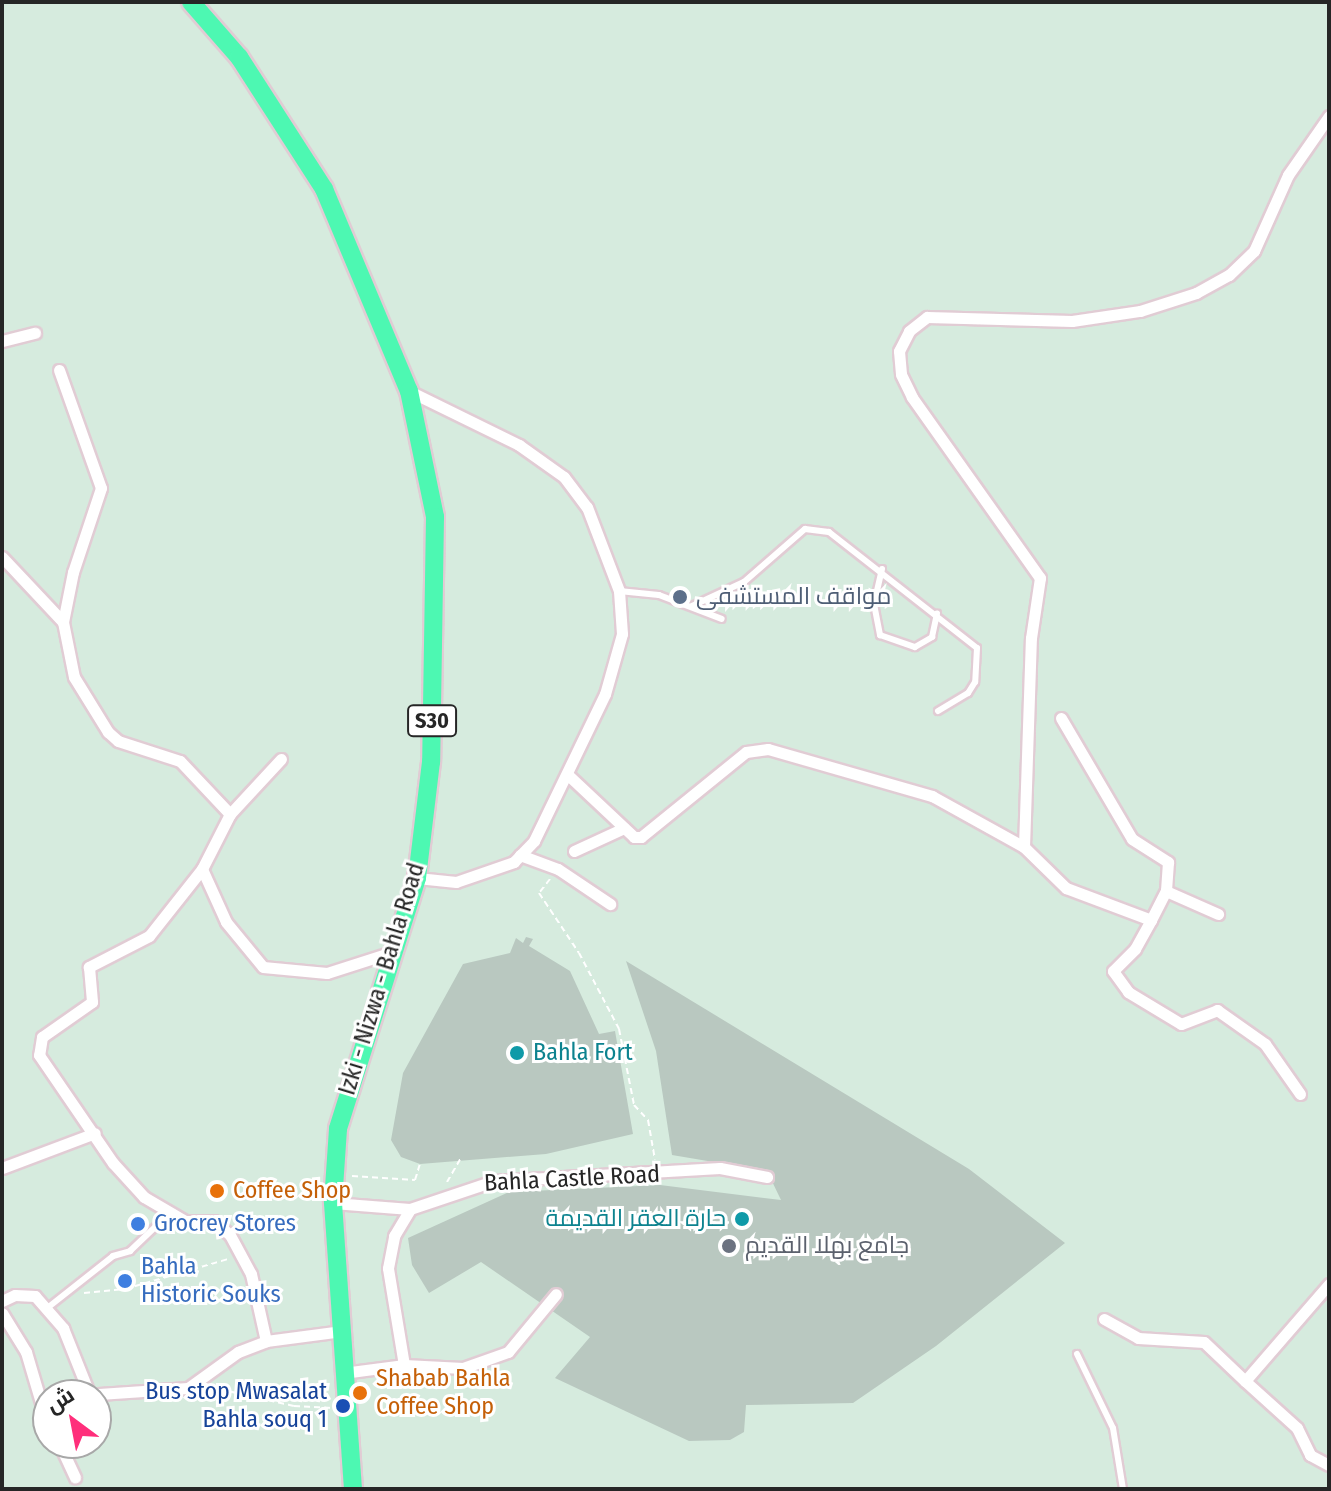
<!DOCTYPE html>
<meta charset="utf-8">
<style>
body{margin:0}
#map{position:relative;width:1331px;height:1491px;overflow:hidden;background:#d6ebde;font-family:"Fira Sans Condensed",Cairo,sans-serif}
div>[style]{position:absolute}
.building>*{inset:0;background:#b9c8c0}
.path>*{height:2px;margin-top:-1px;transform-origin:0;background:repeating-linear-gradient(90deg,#fff 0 6px,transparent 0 10px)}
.roads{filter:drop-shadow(2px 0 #e1ccd4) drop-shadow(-2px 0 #e1ccd4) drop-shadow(0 2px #e1ccd4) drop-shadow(0 -2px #e1ccd4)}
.lane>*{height:6px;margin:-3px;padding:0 3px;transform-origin:3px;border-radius:3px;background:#fff}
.street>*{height:11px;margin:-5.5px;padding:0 5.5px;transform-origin:5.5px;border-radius:5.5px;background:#fff}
.primary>*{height:18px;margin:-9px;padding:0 9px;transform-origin:9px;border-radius:9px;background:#4df8b2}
.dots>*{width:22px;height:22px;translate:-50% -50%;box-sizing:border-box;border:4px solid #fff;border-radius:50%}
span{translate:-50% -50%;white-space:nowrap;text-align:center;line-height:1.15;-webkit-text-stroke:6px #fff;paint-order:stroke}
.shield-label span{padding:2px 6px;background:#fff;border:2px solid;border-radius:6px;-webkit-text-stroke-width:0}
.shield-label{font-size:22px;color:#262626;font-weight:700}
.service-label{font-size:24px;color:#4e5e75}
.left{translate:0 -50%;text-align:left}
.street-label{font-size:24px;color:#262626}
.culture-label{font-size:24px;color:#0d838f}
.right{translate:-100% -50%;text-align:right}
.food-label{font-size:24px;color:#c56008}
.shop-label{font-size:24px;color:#366cbe}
.worship-label{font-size:24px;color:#5b616d}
.transit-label{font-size:24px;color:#164399}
.frame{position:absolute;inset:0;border:4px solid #262626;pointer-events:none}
.north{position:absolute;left:32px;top:1379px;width:80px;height:80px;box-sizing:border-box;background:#fff;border:2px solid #a8a8a8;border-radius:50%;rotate:328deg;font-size:22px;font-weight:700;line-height:32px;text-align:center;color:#262626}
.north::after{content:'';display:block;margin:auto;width:28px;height:36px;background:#ff2f7b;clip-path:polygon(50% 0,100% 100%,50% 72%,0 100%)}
</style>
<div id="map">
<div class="building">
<i style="clip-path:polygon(526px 937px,533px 939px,529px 946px,570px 971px,599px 1034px,615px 1031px,633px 1134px,546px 1154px,420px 1164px,401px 1157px,391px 1140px,403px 1073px,463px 964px,510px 953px,516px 938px,523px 943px)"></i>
<i style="clip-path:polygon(626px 961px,969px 1169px,1065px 1243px,936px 1346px,853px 1403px,746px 1405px,744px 1432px,730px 1440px,689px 1441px,555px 1378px,590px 1337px,481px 1262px,429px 1293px,412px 1265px,408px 1238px,509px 1192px,660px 1185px,781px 1200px,767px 1171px,672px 1155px,656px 1051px)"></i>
</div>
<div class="path">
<i style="left:550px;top:879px;width:18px;rotate:128deg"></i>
<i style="left:539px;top:893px;width:72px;rotate:56.3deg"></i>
<i style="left:579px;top:953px;width:86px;rotate:62.2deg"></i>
<i style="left:619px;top:1029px;width:77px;rotate:78.8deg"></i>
<i style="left:634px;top:1105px;width:21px;rotate:47deg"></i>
<i style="left:648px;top:1120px;width:40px;rotate:80deg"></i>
<i style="left:352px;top:1176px;width:63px;rotate:3.6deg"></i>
<i style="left:415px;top:1180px;width:17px;rotate:-73deg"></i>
<i style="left:447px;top:1182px;width:28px;rotate:-60deg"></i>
<i style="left:84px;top:1293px;width:41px;rotate:-5.6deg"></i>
<i style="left:125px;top:1289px;width:107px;rotate:-16.2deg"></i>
<i style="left:210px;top:1387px;width:86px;rotate:12.7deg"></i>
<i style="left:294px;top:1406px;width:39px;rotate:3deg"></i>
</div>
<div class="roads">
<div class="lane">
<i style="left:882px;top:569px;width:36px;rotate:103deg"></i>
<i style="left:874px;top:604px;width:32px;rotate:79deg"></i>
<i style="left:880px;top:635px;width:37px;rotate:19deg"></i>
<i style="left:915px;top:647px;width:20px;rotate:-30deg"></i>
<i style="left:932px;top:637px;width:24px;rotate:-78deg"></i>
<i style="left:619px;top:591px;width:40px;rotate:5.7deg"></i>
<i style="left:659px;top:595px;width:67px;rotate:20.9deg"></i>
<i style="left:692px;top:606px;width:57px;rotate:-24.8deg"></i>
<i style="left:744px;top:582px;width:81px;rotate:-41deg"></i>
<i style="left:805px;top:529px;width:24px;rotate:7deg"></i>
<i style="left:829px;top:532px;width:188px;rotate:38.1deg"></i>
<i style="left:977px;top:648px;width:34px;rotate:93deg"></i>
<i style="left:975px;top:682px;width:13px;rotate:122deg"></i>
<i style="left:968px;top:693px;width:35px;rotate:149deg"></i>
<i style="left:46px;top:1309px;width:85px;rotate:-38.3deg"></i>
<i style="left:113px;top:1256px;width:18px;rotate:-16deg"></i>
<i style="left:130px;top:1251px;width:57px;rotate:-43.6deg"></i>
<i style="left:1077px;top:1354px;width:82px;rotate:64.1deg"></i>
<i style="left:1113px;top:1428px;width:62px;rotate:80.7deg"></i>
</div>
<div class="street">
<i style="left:2px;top:341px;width:34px;rotate:-14deg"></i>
<i style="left:59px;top:370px;width:125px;rotate:70.4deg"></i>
<i style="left:101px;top:488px;width:89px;rotate:108.4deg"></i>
<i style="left:73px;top:572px;width:51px;rotate:101.3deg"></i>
<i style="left:409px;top:391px;width:123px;rotate:26.1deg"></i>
<i style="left:519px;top:445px;width:55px;rotate:35.4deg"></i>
<i style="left:564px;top:477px;width:38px;rotate:53deg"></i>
<i style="left:587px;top:507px;width:90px;rotate:69.1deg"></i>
<i style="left:619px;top:591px;width:43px;rotate:86deg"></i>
<i style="left:622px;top:634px;width:62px;rotate:105.8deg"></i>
<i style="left:605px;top:694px;width:163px;rotate:115.8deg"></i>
<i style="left:534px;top:841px;width:29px;rotate:134deg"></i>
<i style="left:514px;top:862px;width:61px;rotate:161deg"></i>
<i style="left:456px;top:882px;width:39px;rotate:-174deg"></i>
<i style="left:2px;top:557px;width:89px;rotate:46.8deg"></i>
<i style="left:63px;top:622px;width:56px;rotate:78.7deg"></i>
<i style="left:74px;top:677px;width:65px;rotate:58.3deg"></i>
<i style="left:108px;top:732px;width:13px;rotate:42deg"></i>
<i style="left:118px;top:741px;width:65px;rotate:17.9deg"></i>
<i style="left:180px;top:761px;width:73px;rotate:46.7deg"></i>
<i style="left:230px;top:814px;width:62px;rotate:117deg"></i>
<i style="left:202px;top:869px;width:58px;rotate:65.6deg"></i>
<i style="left:226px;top:922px;width:58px;rotate:50.6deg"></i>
<i style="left:263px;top:967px;width:64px;rotate:5.4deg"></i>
<i style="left:327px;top:973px;width:72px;rotate:-17.7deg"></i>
<i style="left:1061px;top:718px;width:140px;rotate:59.6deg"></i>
<i style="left:1132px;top:839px;width:43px;rotate:32.6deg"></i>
<i style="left:1168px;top:862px;width:29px;rotate:94deg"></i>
<i style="left:567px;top:774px;width:92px;rotate:43.2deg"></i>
<i style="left:634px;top:837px;width:7px"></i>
<i style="left:641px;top:837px;width:135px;rotate:-39deg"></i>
<i style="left:746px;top:752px;width:22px;rotate:-8deg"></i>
<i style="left:768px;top:749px;width:171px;rotate:16deg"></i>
<i style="left:932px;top:796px;width:105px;rotate:29deg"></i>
<i style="left:1024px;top:847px;width:59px;rotate:44.3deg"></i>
<i style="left:1066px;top:888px;width:91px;rotate:20.6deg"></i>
<i style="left:1151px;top:920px;width:33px;rotate:-63deg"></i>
<i style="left:1166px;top:891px;width:57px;rotate:23.9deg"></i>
<i style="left:230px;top:814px;width:75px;rotate:-47.2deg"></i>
<i style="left:1024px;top:847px;width:209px;rotate:-88.1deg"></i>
<i style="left:1031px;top:638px;width:61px;rotate:-81.5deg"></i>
<i style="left:1040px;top:578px;width:222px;rotate:-125.3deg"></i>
<i style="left:912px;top:397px;width:25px;rotate:-116deg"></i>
<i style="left:901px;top:374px;width:23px;rotate:-95deg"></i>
<i style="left:899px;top:351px;width:22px;rotate:-63deg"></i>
<i style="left:909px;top:331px;width:23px;rotate:-38deg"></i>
<i style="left:927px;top:317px;width:145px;rotate:1.6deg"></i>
<i style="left:1072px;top:321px;width:69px;rotate:-8.4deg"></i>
<i style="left:1140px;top:311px;width:59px;rotate:-17.8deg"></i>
<i style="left:1196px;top:293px;width:38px;rotate:-29deg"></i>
<i style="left:1229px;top:275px;width:35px;rotate:-44deg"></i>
<i style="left:1254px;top:251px;width:83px;rotate:-65.9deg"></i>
<i style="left:1288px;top:175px;width:72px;rotate:-55.2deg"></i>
<i style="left:574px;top:851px;width:55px;rotate:-24.7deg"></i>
<i style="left:520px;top:855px;width:40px;rotate:20.2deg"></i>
<i style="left:558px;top:869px;width:63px;rotate:33.9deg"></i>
<i style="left:202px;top:869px;width:85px;rotate:128.3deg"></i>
<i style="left:149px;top:936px;width:68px;rotate:152.7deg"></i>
<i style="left:89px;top:967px;width:35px;rotate:85deg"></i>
<i style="left:92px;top:1002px;width:61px;rotate:145deg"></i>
<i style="left:42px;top:1037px;width:18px;rotate:99deg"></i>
<i style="left:39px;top:1055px;width:131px;rotate:55.6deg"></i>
<i style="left:113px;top:1163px;width:46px;rotate:47.6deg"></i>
<i style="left:144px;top:1197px;width:48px;rotate:30.3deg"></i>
<i style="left:185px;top:1221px;width:29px"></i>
<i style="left:214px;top:1221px;width:21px;rotate:41deg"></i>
<i style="left:230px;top:1235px;width:44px;rotate:61.7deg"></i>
<i style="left:251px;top:1274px;width:69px;rotate:77.4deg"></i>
<i style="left:1151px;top:920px;width:33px;rotate:119deg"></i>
<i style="left:1135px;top:949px;width:31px;rotate:135deg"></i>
<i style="left:1113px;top:971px;width:26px;rotate:54deg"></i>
<i style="left:1128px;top:992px;width:62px;rotate:31.1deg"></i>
<i style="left:1181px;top:1024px;width:39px;rotate:-21deg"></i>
<i style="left:1217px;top:1010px;width:59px;rotate:35.3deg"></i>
<i style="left:1265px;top:1044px;width:61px;rotate:55deg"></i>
<i style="left:2px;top:1168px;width:99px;rotate:-20.6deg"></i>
<i style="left:333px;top:1203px;width:77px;rotate:4.5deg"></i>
<i style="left:410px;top:1209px;width:88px;rotate:-18.6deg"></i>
<i style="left:493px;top:1181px;width:227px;rotate:-3.3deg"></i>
<i style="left:720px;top:1168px;width:48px;rotate:10.8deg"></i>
<i style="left:1329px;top:1284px;width:128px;rotate:130.9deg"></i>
<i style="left:1245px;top:1381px;width:70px;rotate:42.1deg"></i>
<i style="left:1297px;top:1428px;width:30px;rotate:64deg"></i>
<i style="left:1310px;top:1455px;width:21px;rotate:28deg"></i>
<i style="left:2px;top:1301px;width:14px;rotate:-25deg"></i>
<i style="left:15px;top:1295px;width:20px;rotate:3deg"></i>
<i style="left:35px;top:1296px;width:43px;rotate:48.8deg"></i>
<i style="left:63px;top:1328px;width:70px;rotate:68.2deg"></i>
<i style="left:2px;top:1313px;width:46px;rotate:58.4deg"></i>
<i style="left:26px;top:1352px;width:67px;rotate:73.5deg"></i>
<i style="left:1104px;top:1319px;width:39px;rotate:29deg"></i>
<i style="left:1138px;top:1338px;width:66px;rotate:3.5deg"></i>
<i style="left:1204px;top:1342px;width:57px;rotate:43.6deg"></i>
<i style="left:404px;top:1365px;width:98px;rotate:-99.4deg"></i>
<i style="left:388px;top:1268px;width:33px;rotate:-79deg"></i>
<i style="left:394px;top:1236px;width:31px;rotate:-59deg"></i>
<i style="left:343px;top:1373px;width:62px;rotate:-7.5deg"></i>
<i style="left:404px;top:1365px;width:59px;rotate:2.9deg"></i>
<i style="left:463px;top:1368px;width:48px;rotate:-19.6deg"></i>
<i style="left:508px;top:1352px;width:75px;rotate:-50.4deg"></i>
<i style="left:84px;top:1395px;width:104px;rotate:-3.9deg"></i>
<i style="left:188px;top:1388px;width:62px;rotate:-35.8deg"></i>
<i style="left:238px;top:1352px;width:30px;rotate:-21deg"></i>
<i style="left:266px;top:1341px;width:77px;rotate:-7.5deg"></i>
<i style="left:59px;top:1443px;width:38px;rotate:65deg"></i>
</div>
<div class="primary">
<i style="left:191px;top:2px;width:73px;rotate:48.9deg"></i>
<i style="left:239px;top:57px;width:157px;rotate:57.2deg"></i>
<i style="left:324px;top:189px;width:219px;rotate:67.2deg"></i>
<i style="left:409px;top:391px;width:129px;rotate:78.3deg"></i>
<i style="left:435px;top:517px;width:245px;rotate:90.9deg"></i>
<i style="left:431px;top:762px;width:117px;rotate:96.9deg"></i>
<i style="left:417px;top:878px;width:263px;rotate:107.5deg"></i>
<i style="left:338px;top:1129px;width:74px;rotate:93.9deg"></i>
<i style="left:333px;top:1203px;width:287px;rotate:86deg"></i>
</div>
</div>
<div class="dots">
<i style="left:680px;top:597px;background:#5c6f8a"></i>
<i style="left:517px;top:1053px;background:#0f9aa8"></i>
<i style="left:217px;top:1191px;background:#e8710a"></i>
<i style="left:742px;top:1219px;background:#0f9aa8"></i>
<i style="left:138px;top:1224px;background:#3f7fe0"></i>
<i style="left:729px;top:1246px;background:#6b7280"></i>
<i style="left:125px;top:1281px;background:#3f7fe0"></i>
<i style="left:360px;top:1393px;background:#e8710a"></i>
<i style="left:343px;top:1406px;background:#1a4fb4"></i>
</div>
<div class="shield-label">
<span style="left:432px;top:721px">S30</span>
</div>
<div class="service-label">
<span class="left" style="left:696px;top:597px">مواقف المستشفى</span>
</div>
<div class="street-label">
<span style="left:382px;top:979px;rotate:-73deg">Izki - Nizwa - Bahla Road</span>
<span style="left:572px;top:1179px;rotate:-3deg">Bahla Castle Road</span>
</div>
<div class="culture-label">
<span class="left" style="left:533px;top:1053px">Bahla Fort</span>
<span class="right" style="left:726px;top:1219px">حارة العقر القديمة</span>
</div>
<div class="food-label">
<span class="left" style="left:233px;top:1191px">Coffee Shop</span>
<span class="left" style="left:376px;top:1393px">Shabab Bahla<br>Coffee Shop</span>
</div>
<div class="shop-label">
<span class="left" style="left:154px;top:1224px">Grocrey Stores</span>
<span class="left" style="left:141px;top:1281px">Bahla<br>Historic Souks</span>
</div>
<div class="worship-label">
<span class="left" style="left:745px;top:1246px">جامع بهلا القديم</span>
</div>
<div class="transit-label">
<span class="right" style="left:327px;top:1406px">Bus stop Mwasalat<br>Bahla souq 1</span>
</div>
<div class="frame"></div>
<div class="north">ش</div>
</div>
